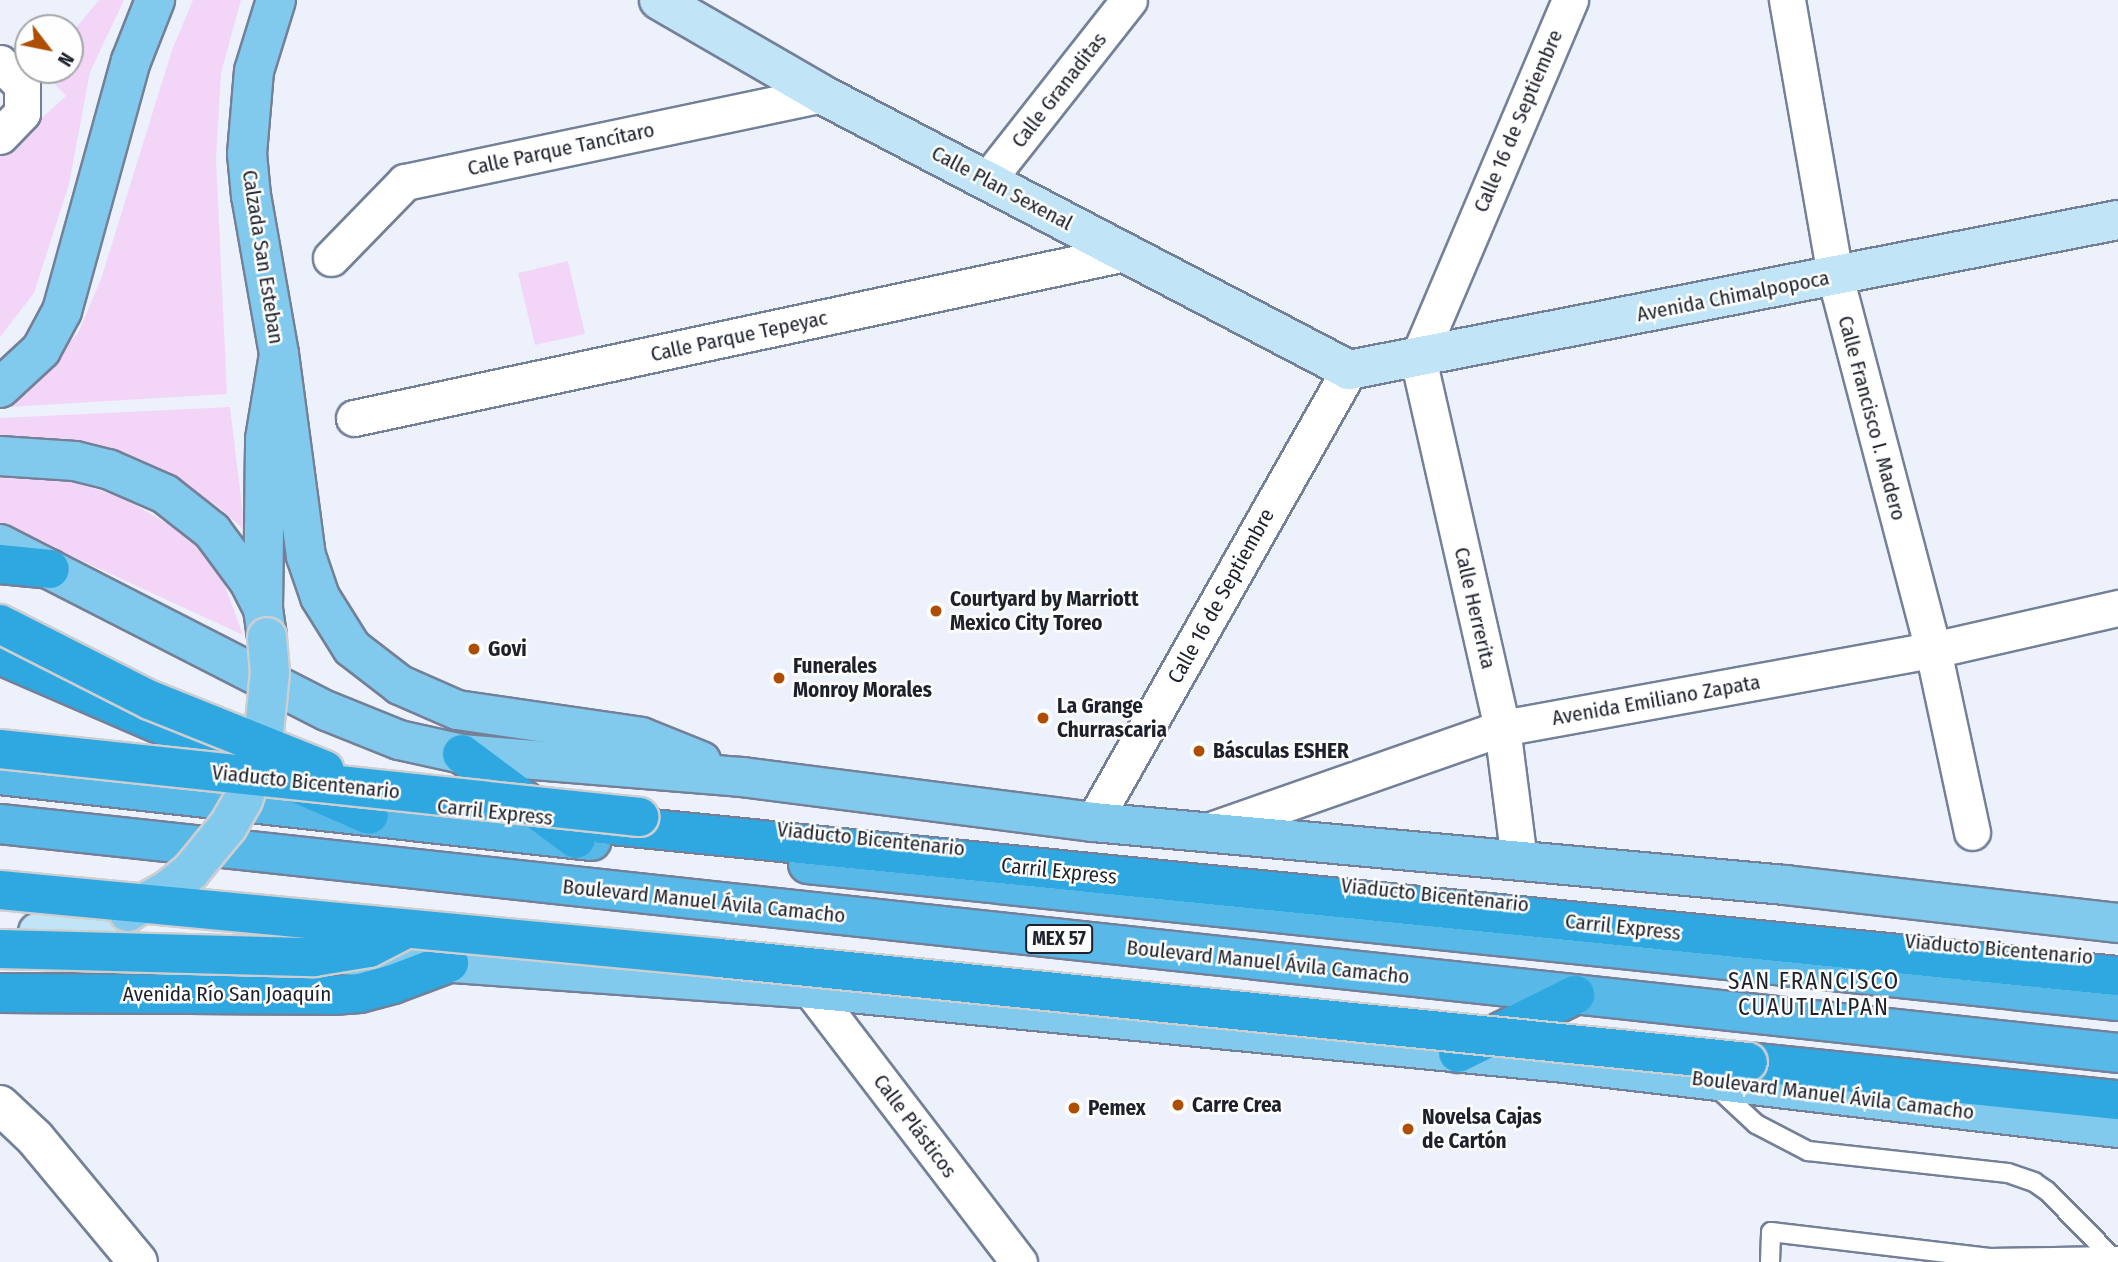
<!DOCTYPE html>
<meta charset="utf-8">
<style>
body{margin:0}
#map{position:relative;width:2118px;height:1262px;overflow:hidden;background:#ecf1fc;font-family:"Fira Sans Condensed",sans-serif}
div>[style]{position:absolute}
.green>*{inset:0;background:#f3d6f7}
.roads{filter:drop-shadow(2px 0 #748098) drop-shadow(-2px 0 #748098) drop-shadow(0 2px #748098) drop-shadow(0 -2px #748098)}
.service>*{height:18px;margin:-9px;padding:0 9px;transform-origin:9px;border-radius:9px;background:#fff}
.minor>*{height:35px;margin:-17.5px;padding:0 17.5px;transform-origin:17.5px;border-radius:17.5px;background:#fff}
.tertiary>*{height:38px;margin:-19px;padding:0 19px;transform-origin:19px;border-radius:19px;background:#fff}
.secondary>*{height:38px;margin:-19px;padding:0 19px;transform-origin:19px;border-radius:19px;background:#c1e5f6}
.primary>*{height:38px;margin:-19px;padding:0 19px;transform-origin:19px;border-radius:19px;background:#82caed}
.trunk>*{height:38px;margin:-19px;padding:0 19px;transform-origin:19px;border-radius:19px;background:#58b8e7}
.motorway>*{height:38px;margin:-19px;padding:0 19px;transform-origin:19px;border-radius:19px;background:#2fa7e1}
.bridges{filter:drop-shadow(2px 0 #cdced0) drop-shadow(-2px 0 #cdced0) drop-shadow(0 2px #cdced0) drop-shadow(0 -2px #cdced0)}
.primary-bridge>*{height:38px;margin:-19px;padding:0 19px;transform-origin:19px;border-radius:19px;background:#82caed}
.motorway-bridge>*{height:38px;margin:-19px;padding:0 19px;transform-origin:19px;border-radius:19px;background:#2fa7e1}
.dots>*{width:19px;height:19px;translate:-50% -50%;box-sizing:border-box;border:4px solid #fefefe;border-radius:50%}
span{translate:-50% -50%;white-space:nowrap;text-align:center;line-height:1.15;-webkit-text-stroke:5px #fefefe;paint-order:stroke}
.shield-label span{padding:2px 5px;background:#fefefe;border:2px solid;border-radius:5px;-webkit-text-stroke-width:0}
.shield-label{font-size:19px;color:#1d212b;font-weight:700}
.street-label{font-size:21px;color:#1d212b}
.poi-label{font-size:21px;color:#1d212b;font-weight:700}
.left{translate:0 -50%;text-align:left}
.neighbourhood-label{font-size:23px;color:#1d212b;letter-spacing:2px}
.north{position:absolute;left:14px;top:14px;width:70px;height:70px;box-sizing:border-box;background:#fefefe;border:2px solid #a4a6aa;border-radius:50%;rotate:122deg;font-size:19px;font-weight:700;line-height:28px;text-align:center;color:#1d212b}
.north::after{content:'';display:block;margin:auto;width:24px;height:32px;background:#ae4e02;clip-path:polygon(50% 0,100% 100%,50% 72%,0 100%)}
</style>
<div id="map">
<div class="green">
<i style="clip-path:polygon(99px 0,124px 0,90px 72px,69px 184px,34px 293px,0 337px,0 156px,66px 96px,42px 70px,70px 70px,70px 35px)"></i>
<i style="clip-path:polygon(193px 0,241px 0,221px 73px,216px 159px,227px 394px,8px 407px,78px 333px,101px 279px,172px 50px)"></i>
<i style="clip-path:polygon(568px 261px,585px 334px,535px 345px,518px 273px)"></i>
<i style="clip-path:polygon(230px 407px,245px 531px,220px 508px,185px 486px,0 439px,0 418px)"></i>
<i style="clip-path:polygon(0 469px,54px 476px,121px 497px,182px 532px,218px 567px,243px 635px,0 523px)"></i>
</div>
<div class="roads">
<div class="service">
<i style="left:1713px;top:1084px;width:59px;rotate:42.9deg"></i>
<i style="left:1756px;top:1124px;width:59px;rotate:27.4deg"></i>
<i style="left:1808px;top:1151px;width:201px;rotate:6.3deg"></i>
<i style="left:2008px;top:1173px;width:28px;rotate:19deg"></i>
<i style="left:2034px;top:1182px;width:16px;rotate:35deg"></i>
<i style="left:2047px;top:1191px;width:100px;rotate:45.4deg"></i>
<i style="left:1770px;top:1262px;width:30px;rotate:-88deg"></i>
<i style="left:1771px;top:1232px;width:220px;rotate:6.8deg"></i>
<i style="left:1989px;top:1258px;width:129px;rotate:-0.9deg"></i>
</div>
<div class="minor">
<i style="left:1787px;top:0;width:280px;rotate:80.1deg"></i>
<i style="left:1835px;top:276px;width:387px;rotate:75.3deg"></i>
<i style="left:1933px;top:650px;width:186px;rotate:77.9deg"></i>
<i style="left:0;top:63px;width:31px;rotate:45deg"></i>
<i style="left:22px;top:85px;width:28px;rotate:90deg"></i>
<i style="left:22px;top:113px;width:32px;rotate:134deg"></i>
<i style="left:988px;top:179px;width:228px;rotate:-51.8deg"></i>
<i style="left:331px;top:258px;width:106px;rotate:-45.8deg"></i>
<i style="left:405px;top:182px;width:425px;rotate:-11.9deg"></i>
<i style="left:354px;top:418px;width:788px;rotate:-12.08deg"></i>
<i style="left:1093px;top:822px;width:519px;rotate:-60.47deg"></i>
<i style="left:1205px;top:832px;width:315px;rotate:-19.3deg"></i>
<i style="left:1502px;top:728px;width:438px;rotate:-10.3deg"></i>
<i style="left:1933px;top:650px;width:190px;rotate:-12.8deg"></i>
<i style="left:1519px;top:860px;width:133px;rotate:-97.3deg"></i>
<i style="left:1502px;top:728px;width:379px;rotate:-102.8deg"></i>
<i style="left:1418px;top:358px;width:389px;rotate:-67deg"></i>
<i style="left:810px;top:989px;width:344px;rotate:52.6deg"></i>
</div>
<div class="tertiary">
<i style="left:0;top:1105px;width:48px;rotate:43.3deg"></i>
<i style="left:35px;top:1138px;width:161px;rotate:50.3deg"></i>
</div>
<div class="secondary">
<i style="left:659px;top:0;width:187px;rotate:30.1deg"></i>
<i style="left:821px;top:94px;width:596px;rotate:27.6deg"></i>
<i style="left:1349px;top:370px;width:783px;rotate:-11.04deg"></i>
<i style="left:38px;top:932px;width:92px;rotate:-12.5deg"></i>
</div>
<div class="primary">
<i style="left:279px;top:354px;width:204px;rotate:82.4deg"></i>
<i style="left:306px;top:556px;width:43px;rotate:71.1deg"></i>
<i style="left:320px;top:597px;width:60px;rotate:57.9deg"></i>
<i style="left:352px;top:648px;width:61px;rotate:37.6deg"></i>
<i style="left:400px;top:685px;width:62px;rotate:23.7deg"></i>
<i style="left:457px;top:710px;width:186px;rotate:8.3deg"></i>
<i style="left:641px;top:737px;width:65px;rotate:21.8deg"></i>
<i style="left:0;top:388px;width:56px;rotate:-42.8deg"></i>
<i style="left:41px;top:350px;width:44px;rotate:-61.7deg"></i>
<i style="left:62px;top:311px;width:259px;rotate:-74.6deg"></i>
<i style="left:131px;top:61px;width:66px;rotate:-68.5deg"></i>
<i style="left:0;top:456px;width:75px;rotate:3.8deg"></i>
<i style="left:75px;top:461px;width:34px;rotate:14deg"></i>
<i style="left:108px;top:469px;width:62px;rotate:23.7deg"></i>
<i style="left:165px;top:494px;width:60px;rotate:38.2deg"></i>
<i style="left:212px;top:531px;width:62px;rotate:53.5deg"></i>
<i style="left:249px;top:581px;width:29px;rotate:63deg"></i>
<i style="left:0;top:544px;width:367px;rotate:27.1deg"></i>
<i style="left:327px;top:711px;width:78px;rotate:21.9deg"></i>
<i style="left:399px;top:740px;width:65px;rotate:12.5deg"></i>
<i style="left:462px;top:754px;width:281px;rotate:4.7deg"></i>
<i style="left:742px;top:777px;width:354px;rotate:7.3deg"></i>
<i style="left:1093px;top:822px;width:695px;rotate:5.2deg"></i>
<i style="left:1785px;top:885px;width:335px;rotate:6.5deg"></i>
<i style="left:267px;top:637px;width:28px;rotate:-98deg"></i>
<i style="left:263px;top:609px;width:170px;rotate:-89.3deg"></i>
<i style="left:265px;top:439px;width:86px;rotate:-80.6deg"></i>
<i style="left:279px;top:354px;width:160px;rotate:-100deg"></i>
<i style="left:251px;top:196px;width:42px;rotate:-95.4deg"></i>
<i style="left:247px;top:154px;width:83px;rotate:-85.2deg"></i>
<i style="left:254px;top:71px;width:74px;rotate:-72.8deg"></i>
<i style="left:341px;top:955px;width:470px;rotate:4.1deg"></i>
<i style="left:810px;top:989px;width:759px;rotate:5.6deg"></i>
<i style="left:1565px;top:1063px;width:557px;rotate:6.7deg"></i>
</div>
<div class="trunk">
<i style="left:0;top:775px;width:595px;rotate:6.37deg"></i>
<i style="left:0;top:824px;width:2130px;rotate:6.17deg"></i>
<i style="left:808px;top:864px;width:1317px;rotate:5.97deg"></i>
</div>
<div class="motorway">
<i style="left:0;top:564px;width:50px;rotate:5.7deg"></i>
<i style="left:0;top:655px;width:402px;rotate:23.4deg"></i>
<i style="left:462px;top:754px;width:142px;rotate:36.7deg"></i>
<i style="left:602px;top:824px;width:1524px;rotate:5.73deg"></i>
<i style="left:0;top:993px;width:333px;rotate:0.3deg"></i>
<i style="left:333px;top:995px;width:27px;rotate:-4deg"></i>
<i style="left:360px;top:993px;width:34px;rotate:-15deg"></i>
<i style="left:393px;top:984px;width:60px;rotate:-20.6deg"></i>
<i style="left:1458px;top:1053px;width:131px;rotate:-26.4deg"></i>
<i style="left:1748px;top:1062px;width:372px;rotate:5.9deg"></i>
</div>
</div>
<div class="bridges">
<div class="primary-bridge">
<i style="left:128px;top:912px;width:47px;rotate:-29.3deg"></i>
<i style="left:169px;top:889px;width:28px;rotate:-39deg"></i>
<i style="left:191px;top:871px;width:58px;rotate:-50.6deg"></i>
<i style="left:228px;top:826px;width:30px;rotate:-60deg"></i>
<i style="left:243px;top:800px;width:60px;rotate:-70.7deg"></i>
<i style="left:263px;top:743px;width:71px;rotate:-84.4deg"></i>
<i style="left:270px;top:672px;width:35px;rotate:-95deg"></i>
</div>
<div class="motorway-bridge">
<i style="left:0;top:624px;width:168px;rotate:26.9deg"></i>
<i style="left:150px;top:700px;width:188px;rotate:21.8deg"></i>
<i style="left:0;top:749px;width:643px;rotate:6.07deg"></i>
<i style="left:0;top:890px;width:722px;rotate:5.4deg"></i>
<i style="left:719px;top:958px;width:1034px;rotate:5.77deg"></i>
<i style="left:0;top:949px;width:314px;rotate:1.5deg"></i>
<i style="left:314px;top:957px;width:56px;rotate:-9.3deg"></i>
<i style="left:369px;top:948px;width:34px;rotate:-27deg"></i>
</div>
</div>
<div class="dots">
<i style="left:936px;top:611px;background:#ae4e02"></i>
<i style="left:474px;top:649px;background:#ae4e02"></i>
<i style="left:779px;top:678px;background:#ae4e02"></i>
<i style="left:1043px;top:718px;background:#ae4e02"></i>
<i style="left:1199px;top:751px;background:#ae4e02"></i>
<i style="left:1178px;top:1105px;background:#ae4e02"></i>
<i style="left:1074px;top:1108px;background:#ae4e02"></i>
<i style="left:1408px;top:1129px;background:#ae4e02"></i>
</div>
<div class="shield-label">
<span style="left:1059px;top:939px">MEX 57</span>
</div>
<div class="street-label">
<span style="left:1059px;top:90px;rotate:-52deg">Calle Granaditas</span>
<span style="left:1518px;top:121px;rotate:-67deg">Calle 16 de Septiembre</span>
<span style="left:561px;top:149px;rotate:-12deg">Calle Parque Tancítaro</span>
<span style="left:1002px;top:188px;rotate:28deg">Calle Plan Sexenal</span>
<span style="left:263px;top:257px;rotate:81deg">Calzada San Esteban</span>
<span style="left:1733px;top:296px;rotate:-11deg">Avenida Chimalpopoca</span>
<span style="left:739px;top:336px;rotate:-12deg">Calle Parque Tepeyac</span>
<span style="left:1872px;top:418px;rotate:75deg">Calle Francisco I. Madero</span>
<span style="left:1221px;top:596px;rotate:-61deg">Calle 16 de Septiembre</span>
<span style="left:1475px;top:608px;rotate:77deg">Calle Herrerita</span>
<span style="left:1656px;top:700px;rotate:-10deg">Avenida Emiliano Zapata</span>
<span style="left:306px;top:782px;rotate:6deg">Viaducto Bicentenario</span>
<span style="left:495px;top:812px;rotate:6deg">Carril Express</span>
<span style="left:871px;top:839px;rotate:6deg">Viaducto Bicentenario</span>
<span style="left:1059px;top:871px;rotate:6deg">Carril Express</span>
<span style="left:1435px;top:895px;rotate:6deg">Viaducto Bicentenario</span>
<span style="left:704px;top:901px;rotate:6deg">Boulevard Manuel Ávila Camacho</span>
<span style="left:1623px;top:927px;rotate:6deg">Carril Express</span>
<span style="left:1999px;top:949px;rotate:5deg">Viaducto Bicentenario</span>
<span style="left:1268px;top:962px;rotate:6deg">Boulevard Manuel Ávila Camacho</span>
<span style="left:227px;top:994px">Avenida Río San Joaquín</span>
<span style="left:1833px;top:1095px;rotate:7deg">Boulevard Manuel Ávila Camacho</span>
<span style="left:915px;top:1126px;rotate:53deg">Calle Plásticos</span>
</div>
<div class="poi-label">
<span class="left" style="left:950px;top:611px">Courtyard by Marriott<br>Mexico City Toreo</span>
<span class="left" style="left:488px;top:649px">Govi</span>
<span class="left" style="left:793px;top:678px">Funerales<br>Monroy Morales</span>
<span class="left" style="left:1057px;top:718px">La Grange<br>Churrascaria</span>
<span class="left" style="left:1213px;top:751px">Básculas ESHER</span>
<span class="left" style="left:1192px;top:1105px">Carre Crea</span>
<span class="left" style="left:1088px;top:1108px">Pemex</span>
<span class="left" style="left:1422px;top:1129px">Novelsa Cajas<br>de Cartón</span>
</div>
<div class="neighbourhood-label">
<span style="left:1814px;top:994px">SAN FRANCISCO<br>CUAUTLALPAN</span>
</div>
<div class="north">N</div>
</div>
